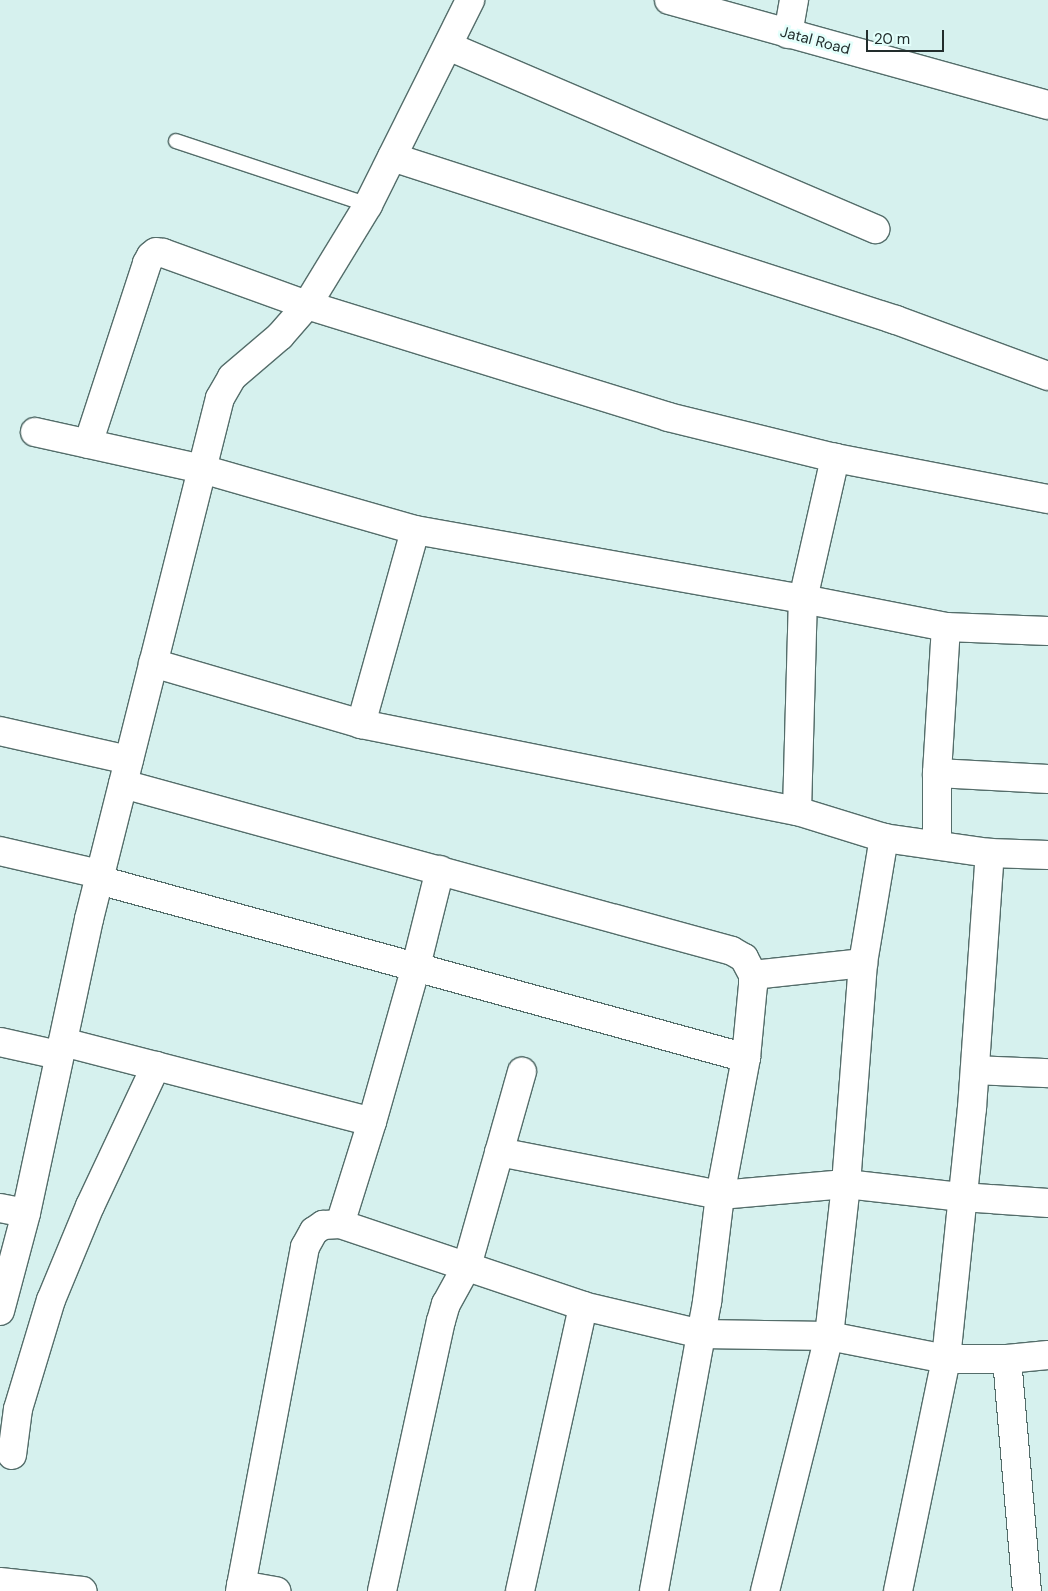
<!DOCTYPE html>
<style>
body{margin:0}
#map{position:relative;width:1048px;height:1591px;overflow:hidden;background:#d6f1ee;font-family:"DM Sans",sans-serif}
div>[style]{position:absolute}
.roads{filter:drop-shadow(1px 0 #546d6a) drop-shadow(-1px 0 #546d6a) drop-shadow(0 1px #546d6a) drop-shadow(0 -1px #546d6a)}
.service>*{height:14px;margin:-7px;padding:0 7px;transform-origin:7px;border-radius:7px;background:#fff}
.minor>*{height:28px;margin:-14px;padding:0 14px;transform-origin:14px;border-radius:14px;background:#fff}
.secondary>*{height:28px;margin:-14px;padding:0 14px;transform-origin:14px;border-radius:14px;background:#fff}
span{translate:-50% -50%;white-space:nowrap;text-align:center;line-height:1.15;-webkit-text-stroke:5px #e3fffb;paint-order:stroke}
.street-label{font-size:15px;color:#222d2c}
.scale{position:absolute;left:866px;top:30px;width:78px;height:22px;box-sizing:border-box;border:2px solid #222d2c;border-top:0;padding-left:6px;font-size:15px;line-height:18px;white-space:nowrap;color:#222d2c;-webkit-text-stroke:4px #e3fffb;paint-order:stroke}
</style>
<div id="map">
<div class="roads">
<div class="service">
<i style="left:176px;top:141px;width:202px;rotate:18.4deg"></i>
</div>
<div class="minor">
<i style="left:788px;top:34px;width:35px;rotate:-80deg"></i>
<i style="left:448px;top:46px;width:465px;rotate:23.2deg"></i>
<i style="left:392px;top:157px;width:530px;rotate:17.92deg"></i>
<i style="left:896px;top:320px;width:162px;rotate:20.2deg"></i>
<i style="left:35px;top:432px;width:171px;rotate:12.5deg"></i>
<i style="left:202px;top:469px;width:222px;rotate:16deg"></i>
<i style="left:88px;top:444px;width:190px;rotate:-71.9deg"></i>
<i style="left:147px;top:263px;width:8px;rotate:-60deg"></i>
<i style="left:151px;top:256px;width:6px;rotate:-39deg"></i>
<i style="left:156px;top:252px;width:7px;rotate:8deg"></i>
<i style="left:163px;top:253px;width:153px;rotate:19.9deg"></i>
<i style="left:307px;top:305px;width:378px;rotate:17.2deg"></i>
<i style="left:668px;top:417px;width:172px;rotate:13.8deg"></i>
<i style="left:835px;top:458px;width:217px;rotate:10.9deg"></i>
<i style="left:153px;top:663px;width:217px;rotate:16.3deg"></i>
<i style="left:361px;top:724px;width:445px;rotate:11.3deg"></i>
<i style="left:797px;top:811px;width:91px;rotate:17.2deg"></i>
<i style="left:884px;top:838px;width:107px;rotate:8.1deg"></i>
<i style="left:990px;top:853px;width:58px;rotate:2deg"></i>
<i style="left:361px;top:724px;width:201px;rotate:-74.4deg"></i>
<i style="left:415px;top:530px;width:394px;rotate:10.1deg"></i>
<i style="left:803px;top:599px;width:146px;rotate:11.1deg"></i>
<i style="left:946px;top:627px;width:102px;rotate:2.2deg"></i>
<i style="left:0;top:731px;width:132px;rotate:12.7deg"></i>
<i style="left:937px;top:773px;width:111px;rotate:3.1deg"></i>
<i style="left:123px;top:784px;width:631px;rotate:15.33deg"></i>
<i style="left:732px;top:951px;width:14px;rotate:30deg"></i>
<i style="left:744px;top:958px;width:19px;rotate:62deg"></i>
<i style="left:753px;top:975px;width:10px;rotate:90deg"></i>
<i style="left:753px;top:985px;width:73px;rotate:95.5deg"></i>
<i style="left:746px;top:1058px;width:139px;rotate:100.7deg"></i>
<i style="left:720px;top:1195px;width:108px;rotate:96.9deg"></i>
<i style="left:707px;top:1302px;width:294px;rotate:100.4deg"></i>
<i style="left:797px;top:811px;width:212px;rotate:-88.4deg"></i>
<i style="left:803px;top:599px;width:145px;rotate:-77.2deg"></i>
<i style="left:937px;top:844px;width:71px;rotate:-90deg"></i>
<i style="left:937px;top:773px;width:146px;rotate:-86.5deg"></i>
<i style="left:0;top:851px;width:103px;rotate:13deg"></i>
<i style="left:99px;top:880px;width:671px;rotate:15.38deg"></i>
<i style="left:753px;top:975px;width:111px;rotate:-6.2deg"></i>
<i style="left:0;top:1042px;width:59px;rotate:12.6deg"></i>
<i style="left:63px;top:1042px;width:319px;rotate:14.5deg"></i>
<i style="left:975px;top:1070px;width:73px;rotate:2.4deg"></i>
<i style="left:499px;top:1152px;width:225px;rotate:11deg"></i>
<i style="left:720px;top:1195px;width:126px;rotate:-5deg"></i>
<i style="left:846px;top:1184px;width:117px;rotate:6.4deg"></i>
<i style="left:962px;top:1197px;width:86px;rotate:4deg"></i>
<i style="left:0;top:1208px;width:26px;rotate:11deg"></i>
<i style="left:340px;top:1224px;width:107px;rotate:-72.6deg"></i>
<i style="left:372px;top:1122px;width:162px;rotate:-74.2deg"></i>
<i style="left:416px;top:966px;width:99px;rotate:-76deg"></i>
<i style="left:0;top:1311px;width:101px;rotate:-75.1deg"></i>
<i style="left:26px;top:1213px;width:301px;rotate:-77.9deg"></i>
<i style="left:89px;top:919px;width:537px;rotate:-75.89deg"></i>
<i style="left:220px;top:398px;width:24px;rotate:-60deg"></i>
<i style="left:232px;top:377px;width:63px;rotate:-40.5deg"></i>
<i style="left:280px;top:336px;width:41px;rotate:-48.9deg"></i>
<i style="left:307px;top:305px;width:117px;rotate:-58.6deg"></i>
<i style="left:368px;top:205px;width:229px;rotate:-63.5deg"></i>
<i style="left:1007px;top:1359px;width:233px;rotate:85.1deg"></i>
<i style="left:12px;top:1455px;width:46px;rotate:-82.6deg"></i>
<i style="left:18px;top:1409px;width:114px;rotate:-73.2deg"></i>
<i style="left:51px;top:1300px;width:102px;rotate:-67.5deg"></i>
<i style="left:90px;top:1206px;width:155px;rotate:-64.8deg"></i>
<i style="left:0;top:1582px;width:83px;rotate:6.2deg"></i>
<i style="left:241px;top:1585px;width:36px;rotate:10deg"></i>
<i style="left:240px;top:1591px;width:350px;rotate:-79.3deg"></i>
<i style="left:305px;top:1247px;width:18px;rotate:-61deg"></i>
<i style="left:314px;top:1231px;width:11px;rotate:-34deg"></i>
<i style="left:323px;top:1225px;width:17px;rotate:-3deg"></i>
<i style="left:340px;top:1224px;width:256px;rotate:18.6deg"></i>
<i style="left:583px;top:1306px;width:121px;rotate:13.3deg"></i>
<i style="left:701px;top:1334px;width:128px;rotate:0.9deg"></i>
<i style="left:829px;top:1336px;width:119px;rotate:11.1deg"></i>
<i style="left:946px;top:1359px;width:61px"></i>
<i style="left:1007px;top:1359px;width:41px;rotate:-5.6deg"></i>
<i style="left:382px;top:1591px;width:276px;rotate:-77.7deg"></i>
<i style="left:441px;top:1321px;width:18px;rotate:-74deg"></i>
<i style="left:446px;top:1304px;width:43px;rotate:-61.1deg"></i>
<i style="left:467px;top:1266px;width:202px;rotate:-74.2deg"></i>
<i style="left:520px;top:1591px;width:292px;rotate:-77.5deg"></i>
<i style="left:765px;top:1591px;width:263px;rotate:-75.9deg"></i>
<i style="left:829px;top:1336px;width:153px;rotate:-83.6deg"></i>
<i style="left:846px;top:1184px;width:222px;rotate:-85.6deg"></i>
<i style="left:863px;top:963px;width:127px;rotate:-80.5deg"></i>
<i style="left:898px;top:1591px;width:237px;rotate:-78.3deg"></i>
<i style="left:946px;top:1359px;width:252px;rotate:-84.1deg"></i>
<i style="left:972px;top:1108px;width:256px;rotate:-86deg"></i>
</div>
<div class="secondary">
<i style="left:669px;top:0;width:393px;rotate:15.5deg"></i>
</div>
</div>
<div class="street-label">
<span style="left:815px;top:41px;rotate:15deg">Jatal Road</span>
</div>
<div class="scale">20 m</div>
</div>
